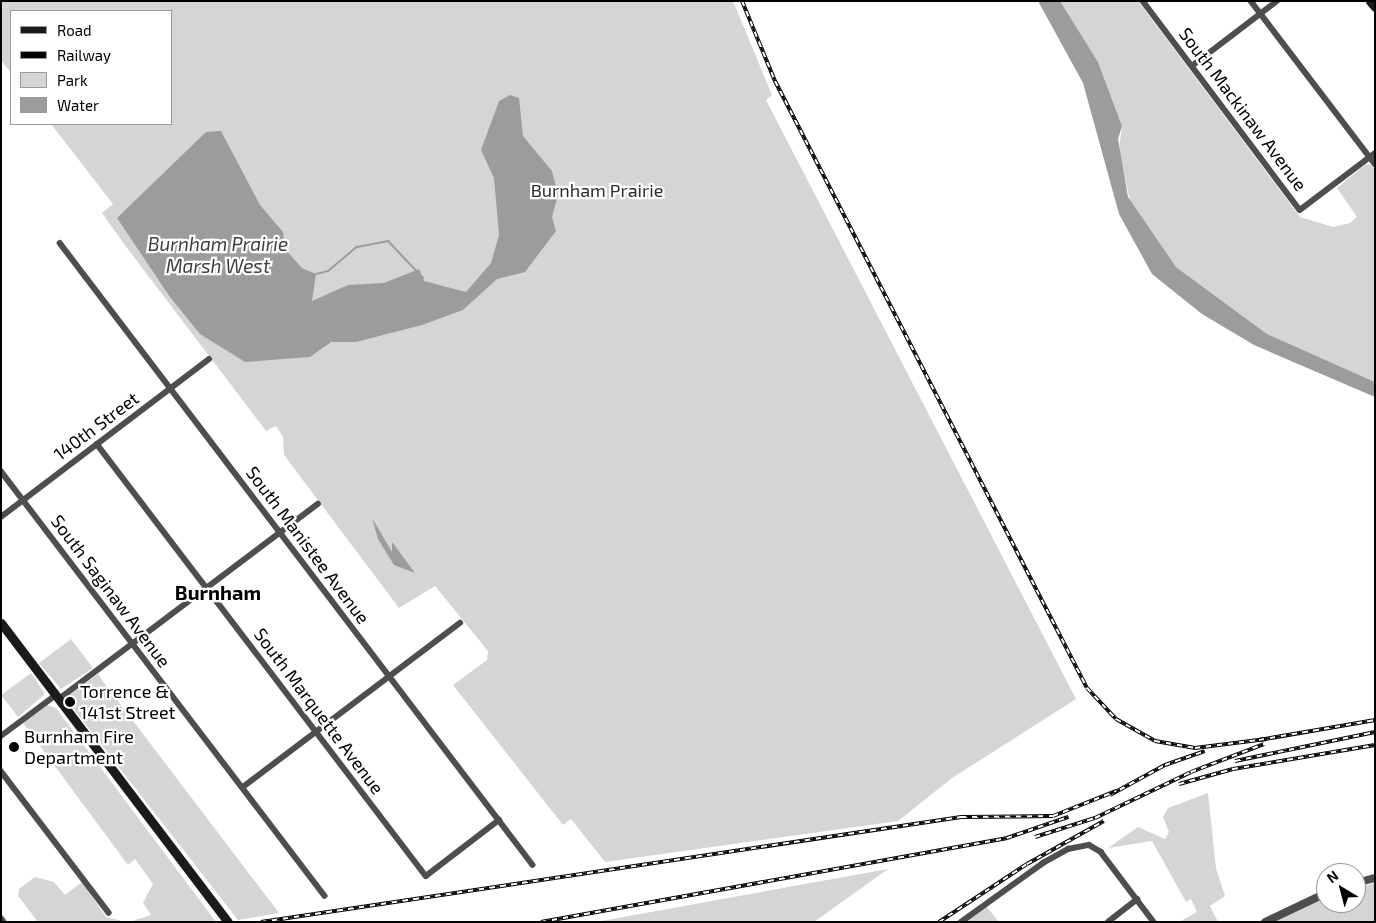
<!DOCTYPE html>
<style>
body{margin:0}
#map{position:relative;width:1376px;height:923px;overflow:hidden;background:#fff;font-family:"Exo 2",sans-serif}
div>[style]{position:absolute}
.green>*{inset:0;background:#d5d5d5}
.water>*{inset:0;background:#9c9c9c}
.stream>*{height:2px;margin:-1px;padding:0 1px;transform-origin:1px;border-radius:1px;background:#9c9c9c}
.minor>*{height:5.5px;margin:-2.75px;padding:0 2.75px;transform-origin:2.75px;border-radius:2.75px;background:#4e4e4e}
.tertiary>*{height:8px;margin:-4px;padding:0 4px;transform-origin:4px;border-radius:4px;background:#4e4e4e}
.secondary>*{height:9px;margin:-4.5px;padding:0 4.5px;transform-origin:4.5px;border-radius:4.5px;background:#1b1b1b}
.rail>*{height:4px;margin-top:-2px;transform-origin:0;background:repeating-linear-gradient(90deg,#fff 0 5.5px,#000 0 11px);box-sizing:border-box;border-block:1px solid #000}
.dots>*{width:14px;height:14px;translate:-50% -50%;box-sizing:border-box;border:2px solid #fff;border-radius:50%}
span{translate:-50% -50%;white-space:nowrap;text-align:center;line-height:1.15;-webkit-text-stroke:4.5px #fff;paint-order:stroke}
.street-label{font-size:18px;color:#000}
.park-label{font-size:18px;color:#2c2c2c}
.poi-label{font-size:18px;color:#000}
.left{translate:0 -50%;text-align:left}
.water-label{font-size:19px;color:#3d3d3d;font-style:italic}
.quarter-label{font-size:20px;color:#000;font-weight:700}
.frame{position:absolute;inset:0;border:2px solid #000;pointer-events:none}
.legend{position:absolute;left:10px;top:10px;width:162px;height:115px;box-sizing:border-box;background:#fff;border:1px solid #999;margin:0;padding:6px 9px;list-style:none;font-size:15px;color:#000}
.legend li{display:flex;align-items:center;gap:10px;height:25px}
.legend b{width:25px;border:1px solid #999}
.north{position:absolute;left:1316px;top:863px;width:50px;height:50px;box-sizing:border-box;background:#fff;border:1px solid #999;border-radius:50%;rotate:323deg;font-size:14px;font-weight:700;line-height:20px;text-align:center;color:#000}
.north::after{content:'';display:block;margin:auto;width:18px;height:22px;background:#000;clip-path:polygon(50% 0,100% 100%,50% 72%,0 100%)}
</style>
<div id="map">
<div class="green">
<i style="clip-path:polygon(1px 1px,733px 1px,772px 95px,766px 100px,1076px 699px,952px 778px,898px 821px,605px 862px,571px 819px,563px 825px,453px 685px,487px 660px,488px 651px,435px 586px,399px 608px,284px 455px,283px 437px,276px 426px,266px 431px,124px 244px,102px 213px,113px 204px,51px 124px,171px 124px,171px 11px,11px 11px,11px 73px,1px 60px)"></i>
<i style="clip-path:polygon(1060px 1px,1138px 1px,1300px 217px,1333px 227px,1350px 223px,1357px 217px,1337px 188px,1366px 164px,1371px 165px,1375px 170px,1375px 382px,1267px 334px,1176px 267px,1131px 206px,1119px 150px,1122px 126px,1098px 62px)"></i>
<i style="clip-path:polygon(71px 639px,93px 668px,61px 689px,39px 663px)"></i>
<i style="clip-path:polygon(31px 673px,45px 694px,18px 717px,1px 695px)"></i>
<i style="clip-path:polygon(98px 674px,102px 680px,279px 913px,238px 920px,65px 698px)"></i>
<i style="clip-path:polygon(47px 705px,56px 708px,216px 922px,129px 922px,151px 915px,143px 903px,153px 884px,135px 859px,128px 865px,23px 723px)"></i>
<i style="clip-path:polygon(1208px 793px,1216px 868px,1225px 896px,1210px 906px,1218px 922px,1179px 922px,1197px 912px,1191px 899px,1186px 902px,1152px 841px,1108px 848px,1138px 827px,1165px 839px,1169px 832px,1163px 817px,1168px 808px)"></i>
<i style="clip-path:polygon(888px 869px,814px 922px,596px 922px)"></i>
<i style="clip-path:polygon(35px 877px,54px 882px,65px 895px,82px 882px,106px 917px,126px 922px,38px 922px,18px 896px,19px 889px)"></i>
<i style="clip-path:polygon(1375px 883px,1375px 922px,1272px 922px,1326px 897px,1326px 903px,1356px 903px,1356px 888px)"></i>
<i style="clip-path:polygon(986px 906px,999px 922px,965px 922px)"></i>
</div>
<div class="water">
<i style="clip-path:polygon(1038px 1px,1060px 1px,1098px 62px,1122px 126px,1118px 139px,1128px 197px,1176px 267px,1267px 334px,1375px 382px,1375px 397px,1254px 345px,1202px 314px,1152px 274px,1119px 214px,1083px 83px)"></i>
<i style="clip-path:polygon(510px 95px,519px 98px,523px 136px,552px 171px,558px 195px,552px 217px,556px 231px,525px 272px,497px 279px,463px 310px,422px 325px,356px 342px,331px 342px,310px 357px,245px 362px,200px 334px,170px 297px,117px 218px,206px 132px,221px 131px,260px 205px,283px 232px,285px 249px,302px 268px,316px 274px,312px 301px,348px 285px,384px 283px,419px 269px,424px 281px,466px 292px,491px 263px,499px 235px,494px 178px,481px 150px,499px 101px)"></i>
<i style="clip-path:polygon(372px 518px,392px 552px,392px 542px,415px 573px,394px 565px,378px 539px)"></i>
</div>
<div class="stream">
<i style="left:316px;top:274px;width:12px;rotate:-14deg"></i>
<i style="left:328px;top:271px;width:38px;rotate:-40deg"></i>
<i style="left:357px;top:247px;width:32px;rotate:-11deg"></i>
<i style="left:388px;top:241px;width:51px;rotate:46.6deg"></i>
</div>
<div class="minor">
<i style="left:1143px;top:1px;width:261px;rotate:53.1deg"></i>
<i style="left:1300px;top:210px;width:94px;rotate:-37.2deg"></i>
<i style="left:1251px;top:1px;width:205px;rotate:52.7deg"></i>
<i style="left:1192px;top:66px;width:107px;rotate:-37.4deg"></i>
<i style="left:60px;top:243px;width:781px;rotate:52.75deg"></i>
<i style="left:97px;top:444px;width:543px;rotate:52.71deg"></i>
<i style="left:426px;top:876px;width:92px;rotate:-37.5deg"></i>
<i style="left:1px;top:471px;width:534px;rotate:52.68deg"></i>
<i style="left:1px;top:517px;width:261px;rotate:-37.2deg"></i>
<i style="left:59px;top:699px;width:324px;rotate:-37deg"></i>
<i style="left:1px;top:736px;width:69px;rotate:-36.7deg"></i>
<i style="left:1px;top:771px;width:178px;rotate:52.7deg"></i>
<i style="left:243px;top:787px;width:272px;rotate:-37.1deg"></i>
<i style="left:1px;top:918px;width:5px;rotate:53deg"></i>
<i style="left:961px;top:922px;width:101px;rotate:-35.7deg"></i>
<i style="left:1043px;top:863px;width:29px;rotate:-29deg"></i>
<i style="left:1068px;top:849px;width:21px;rotate:-11deg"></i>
<i style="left:1089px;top:845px;width:14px;rotate:30deg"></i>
<i style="left:1101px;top:852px;width:88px;rotate:52.9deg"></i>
<i style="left:1108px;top:922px;width:37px;rotate:-38deg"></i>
</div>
<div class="tertiary">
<i style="left:1356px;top:883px;width:20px;rotate:-15deg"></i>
<i style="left:1265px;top:922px;width:68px;rotate:-25.4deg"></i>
</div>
<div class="secondary">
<i style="left:1370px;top:1px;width:8px;rotate:50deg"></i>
<i style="left:1px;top:623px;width:375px;rotate:52.8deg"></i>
</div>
<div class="rail">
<i style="left:742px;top:1px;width:87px;rotate:67.6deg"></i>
<i style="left:775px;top:81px;width:682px;rotate:62.8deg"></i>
<i style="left:1087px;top:688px;width:42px;rotate:46.9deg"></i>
<i style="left:1116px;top:719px;width:45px;rotate:29.4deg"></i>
<i style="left:1155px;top:741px;width:41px;rotate:9.9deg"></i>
<i style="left:1195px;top:748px;width:72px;rotate:-7.2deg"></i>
<i style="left:1259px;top:740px;width:118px;rotate:-9.8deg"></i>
<i style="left:1235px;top:761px;width:143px;rotate:-11.7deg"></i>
<i style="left:1179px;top:784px;width:56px;rotate:-15.5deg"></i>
<i style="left:1233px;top:769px;width:144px;rotate:-9.6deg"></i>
<i style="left:1110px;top:795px;width:63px;rotate:-28.6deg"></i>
<i style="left:1165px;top:765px;width:42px;rotate:-19.3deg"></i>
<i style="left:1035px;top:837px;width:63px;rotate:-17.6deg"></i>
<i style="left:1095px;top:818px;width:106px;rotate:-25.6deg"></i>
<i style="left:1191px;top:772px;width:78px;rotate:-21deg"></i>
<i style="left:261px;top:922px;width:708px;rotate:-8.53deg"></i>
<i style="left:961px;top:817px;width:92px;rotate:-0.6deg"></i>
<i style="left:1053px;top:816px;width:68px;rotate:-21.6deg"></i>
<i style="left:541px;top:922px;width:474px;rotate:-10.2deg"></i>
<i style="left:1007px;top:838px;width:65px;rotate:-19deg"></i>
<i style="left:939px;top:922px;width:105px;rotate:-33.4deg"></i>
<i style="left:1027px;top:864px;width:88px;rotate:-29.2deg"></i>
</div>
<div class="dots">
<i style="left:70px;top:702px;background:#000"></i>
<i style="left:14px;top:747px;background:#000"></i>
</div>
<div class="street-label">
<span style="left:1243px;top:109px;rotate:53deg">South Mackinaw Avenue</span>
<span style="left:96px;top:426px;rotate:-37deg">140th Street</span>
<span style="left:308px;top:545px;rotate:53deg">South Manistee Avenue</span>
<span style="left:111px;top:591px;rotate:53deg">South Saginaw Avenue</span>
<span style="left:319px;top:711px;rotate:53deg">South Marquette Avenue</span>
</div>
<div class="park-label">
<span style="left:597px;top:190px">Burnham Prairie</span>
</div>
<div class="poi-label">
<span class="left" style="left:80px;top:702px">Torrence &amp;<br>141st Street</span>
<span class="left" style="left:24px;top:747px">Burnham Fire<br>Department</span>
</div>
<div class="water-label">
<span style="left:218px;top:255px">Burnham Prairie<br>Marsh West</span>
</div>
<div class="quarter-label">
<span style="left:218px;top:592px">Burnham</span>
</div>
<div class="frame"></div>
<ul class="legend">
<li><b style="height:6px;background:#1b1b1b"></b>Road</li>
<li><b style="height:6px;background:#000"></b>Railway</li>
<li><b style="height:14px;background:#d5d5d5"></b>Park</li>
<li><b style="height:14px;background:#9c9c9c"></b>Water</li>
</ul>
<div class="north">N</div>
</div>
